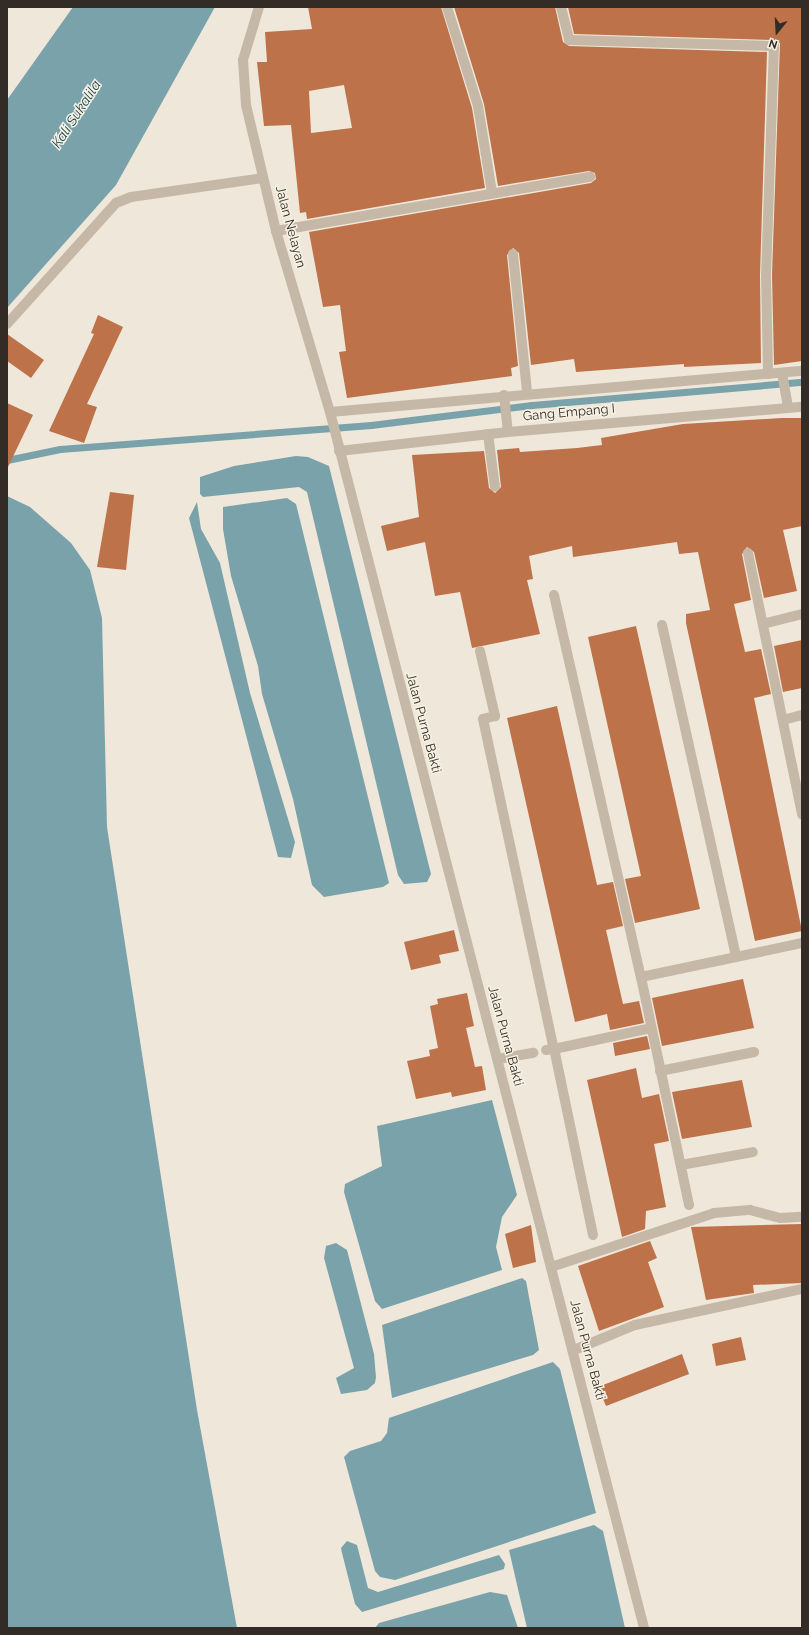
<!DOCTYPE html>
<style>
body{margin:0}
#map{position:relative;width:809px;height:1635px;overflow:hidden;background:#efe7d9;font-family:Raleway,sans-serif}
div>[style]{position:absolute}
.water>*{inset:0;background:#7aa2aa}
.stream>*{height:7px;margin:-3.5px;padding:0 3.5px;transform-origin:3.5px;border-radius:3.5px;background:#7aa2aa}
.building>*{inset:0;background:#bd7249}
.minor>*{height:10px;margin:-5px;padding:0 5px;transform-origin:5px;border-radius:5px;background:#c6b8a6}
span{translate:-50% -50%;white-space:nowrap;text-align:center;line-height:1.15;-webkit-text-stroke:3px #f7f1e4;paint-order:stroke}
.street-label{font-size:13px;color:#322b26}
.water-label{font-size:14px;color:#1f4851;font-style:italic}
.frame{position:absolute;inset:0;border:8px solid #322b26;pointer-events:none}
.north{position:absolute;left:757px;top:12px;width:40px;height:40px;-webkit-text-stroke:3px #f7f1e4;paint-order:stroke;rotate:198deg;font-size:11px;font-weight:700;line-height:16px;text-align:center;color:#322b26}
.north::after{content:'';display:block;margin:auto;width:14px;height:18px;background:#322b26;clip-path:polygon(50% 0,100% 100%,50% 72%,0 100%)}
</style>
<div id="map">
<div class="water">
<i style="clip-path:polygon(73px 7px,215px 7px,116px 185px,7px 308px,7px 100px)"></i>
<i style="clip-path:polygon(296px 456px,308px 457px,329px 466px,431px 874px,427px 882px,404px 884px,398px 875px,307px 492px,299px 487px,203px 497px,200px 494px,200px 477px,234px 466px)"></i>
<i style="clip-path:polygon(7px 496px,30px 507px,71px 543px,90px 570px,102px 618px,107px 827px,197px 1410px,237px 1628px,7px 1628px)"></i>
<i style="clip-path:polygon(287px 498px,296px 504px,298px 512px,389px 883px,383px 887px,324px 897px,312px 885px,293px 799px,262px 694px,258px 666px,231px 576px,223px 529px,223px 507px)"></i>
<i style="clip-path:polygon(197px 502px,201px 529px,220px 563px,250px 693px,295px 842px,291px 858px,278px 857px,189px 518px)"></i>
<i style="clip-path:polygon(492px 1100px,517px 1195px,502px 1217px,496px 1247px,502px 1270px,382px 1309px,375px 1301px,344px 1192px,345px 1184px,382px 1166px,377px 1126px)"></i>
<i style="clip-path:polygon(336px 1243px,347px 1250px,374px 1354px,376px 1377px,375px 1383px,367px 1390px,341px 1394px,336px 1378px,354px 1368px,324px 1258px,326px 1246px)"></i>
<i style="clip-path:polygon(522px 1278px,526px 1281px,539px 1350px,533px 1355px,392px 1398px,382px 1325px)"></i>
<i style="clip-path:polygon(553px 1362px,560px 1369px,596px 1513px,395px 1580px,380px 1577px,375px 1571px,344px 1457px,350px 1451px,381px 1441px,387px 1433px,389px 1418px)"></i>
<i style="clip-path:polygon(594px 1525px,603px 1531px,625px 1628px,527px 1628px,509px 1550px)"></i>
<i style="clip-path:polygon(347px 1541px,357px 1545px,368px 1588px,378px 1592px,499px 1555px,505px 1564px,504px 1569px,362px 1612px,355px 1604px,342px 1553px,341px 1548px)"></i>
<i style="clip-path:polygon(490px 1592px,507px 1595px,518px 1628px,375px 1628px,379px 1623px)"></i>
</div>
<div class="stream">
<i style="left:7px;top:460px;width:54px;rotate:-11.7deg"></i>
<i style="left:60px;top:449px;width:312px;rotate:-4.4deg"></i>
<i style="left:371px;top:425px;width:162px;rotate:-7.1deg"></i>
<i style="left:532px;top:405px;width:271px;rotate:-4.9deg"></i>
</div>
<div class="building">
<i style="clip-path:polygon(evenodd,308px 7px,441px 7px,472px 108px,485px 188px,307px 219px,306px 212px,300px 213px,291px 125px,264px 126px,257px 62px,267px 62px,265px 32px,312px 29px,308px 7px,344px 85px,352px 128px,311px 133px,309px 91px,344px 85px)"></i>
<i style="clip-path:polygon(454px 7px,555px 7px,563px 42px,569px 46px,767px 52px,760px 275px,761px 363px,684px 367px,684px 364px,576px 372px,574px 359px,531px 365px,519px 253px,513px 248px,507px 255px,518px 366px,511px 368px,512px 376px,347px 398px,339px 352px,346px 351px,340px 305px,323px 307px,309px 232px,591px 183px,596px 179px,595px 173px,589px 171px,498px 186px,484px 104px)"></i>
<i style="clip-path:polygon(568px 7px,802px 7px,802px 361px,774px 365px,772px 275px,780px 43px,774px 40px,574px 34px)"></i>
<i style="clip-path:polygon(98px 315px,123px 327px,87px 404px,97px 407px,84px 443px,49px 431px,94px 334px,91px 333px)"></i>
<i style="clip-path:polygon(7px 334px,44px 360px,31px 378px,7px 361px)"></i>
<i style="clip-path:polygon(7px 403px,33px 415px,7px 469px)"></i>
<i style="clip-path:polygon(782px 418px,802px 418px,802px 526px,783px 530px,797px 591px,764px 598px,754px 552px,747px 547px,742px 554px,751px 600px,734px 604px,745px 652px,761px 649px,771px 694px,754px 698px,802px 931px,755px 941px,686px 623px,686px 614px,710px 610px,698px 552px,679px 554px,677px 542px,573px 557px,572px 546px,529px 556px,533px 579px,527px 580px,540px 634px,472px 648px,460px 592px,435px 596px,425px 542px,387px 551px,381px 526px,419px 517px,412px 455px,484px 451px,489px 488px,495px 493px,501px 487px,497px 450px,519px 448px,520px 452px,577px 448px,602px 445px,601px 438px,683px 424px)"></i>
<i style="clip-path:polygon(110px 492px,134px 495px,126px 570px,97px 567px)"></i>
<i style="clip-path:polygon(636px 626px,700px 909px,635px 923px,625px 879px,641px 876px,588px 637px)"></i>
<i style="clip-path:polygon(802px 640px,802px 688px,783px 692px,774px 646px)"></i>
<i style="clip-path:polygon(557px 706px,597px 885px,613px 882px,623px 926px,606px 930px,623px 1004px,639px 1001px,644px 1023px,610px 1030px,607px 1014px,575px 1022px,507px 718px)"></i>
<i style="clip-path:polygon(454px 930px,459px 951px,439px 955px,441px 963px,411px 970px,404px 942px)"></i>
<i style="clip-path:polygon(743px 979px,754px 1028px,662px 1046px,652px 998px)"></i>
<i style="clip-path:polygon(467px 993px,474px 1026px,466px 1028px,475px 1067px,482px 1066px,486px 1090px,452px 1097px,451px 1092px,416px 1099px,407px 1061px,430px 1056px,429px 1050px,438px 1048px,430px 1006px,438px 1004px,437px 999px)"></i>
<i style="clip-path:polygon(647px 1036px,650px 1049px,615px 1056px,613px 1043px)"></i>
<i style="clip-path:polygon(636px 1068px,642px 1098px,659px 1094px,669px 1141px,654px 1144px,666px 1207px,646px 1211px,645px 1229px,622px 1237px,587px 1080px)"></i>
<i style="clip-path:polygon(742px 1080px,752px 1127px,682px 1139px,672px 1092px)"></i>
<i style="clip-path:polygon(802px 1224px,802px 1283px,753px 1285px,754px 1293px,706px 1300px,691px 1227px)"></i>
<i style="clip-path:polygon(531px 1225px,536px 1262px,513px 1268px,505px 1234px)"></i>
<i style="clip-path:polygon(650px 1241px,657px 1258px,648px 1262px,664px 1307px,599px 1331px,578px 1266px)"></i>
<i style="clip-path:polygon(741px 1337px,746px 1360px,716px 1366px,712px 1344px)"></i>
<i style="clip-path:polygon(682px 1354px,689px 1374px,606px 1406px,598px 1387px)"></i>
</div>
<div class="minor">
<i style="left:259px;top:7px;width:55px;rotate:106.8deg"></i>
<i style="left:243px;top:60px;width:45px;rotate:86.2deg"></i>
<i style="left:246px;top:105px;width:130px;rotate:76.6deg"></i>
<i style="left:276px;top:231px;width:189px;rotate:73.4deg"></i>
<i style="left:330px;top:412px;width:1256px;rotate:75.52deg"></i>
<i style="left:447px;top:7px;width:104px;rotate:72.6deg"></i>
<i style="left:478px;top:106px;width:87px;rotate:80.8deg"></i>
<i style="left:561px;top:7px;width:34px;rotate:76deg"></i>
<i style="left:569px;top:40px;width:205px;rotate:1.7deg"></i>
<i style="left:774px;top:46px;width:229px;rotate:92deg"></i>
<i style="left:766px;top:275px;width:99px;rotate:88.8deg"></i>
<i style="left:276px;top:231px;width:319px;rotate:-9.8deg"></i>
<i style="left:513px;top:254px;width:139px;rotate:84.2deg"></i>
<i style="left:7px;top:324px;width:163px;rotate:-48deg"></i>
<i style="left:116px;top:203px;width:16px;rotate:-22deg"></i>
<i style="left:131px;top:197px;width:133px;rotate:-8.2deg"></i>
<i style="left:782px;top:373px;width:35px;rotate:80deg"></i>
<i style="left:504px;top:395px;width:37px;rotate:84deg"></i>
<i style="left:330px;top:412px;width:474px;rotate:-5deg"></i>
<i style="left:488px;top:434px;width:53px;rotate:82.5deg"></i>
<i style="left:339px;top:451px;width:170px;rotate:-6.4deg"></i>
<i style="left:508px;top:432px;width:295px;rotate:-4.9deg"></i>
<i style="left:748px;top:553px;width:267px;rotate:78.3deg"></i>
<i style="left:554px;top:595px;width:392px;rotate:77.2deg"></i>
<i style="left:763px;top:624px;width:40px;rotate:-14.4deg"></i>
<i style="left:662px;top:625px;width:340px;rotate:77.4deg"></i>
<i style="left:480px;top:651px;width:67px;rotate:77deg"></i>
<i style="left:495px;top:716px;width:12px;rotate:166deg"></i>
<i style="left:483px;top:719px;width:338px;rotate:77.9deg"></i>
<i style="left:554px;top:1049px;width:8px;rotate:173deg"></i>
<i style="left:783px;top:720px;width:20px;rotate:-15deg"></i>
<i style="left:498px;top:1059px;width:36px;rotate:-10deg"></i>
<i style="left:660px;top:1071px;width:96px;rotate:-11.4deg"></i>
<i style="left:681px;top:1165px;width:73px;rotate:-10.2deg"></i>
<i style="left:689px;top:1205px;width:233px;rotate:-101.9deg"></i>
<i style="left:641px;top:977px;width:165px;rotate:-11.9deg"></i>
<i style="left:593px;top:1235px;width:190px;rotate:-101.8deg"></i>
<i style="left:554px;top:1049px;width:99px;rotate:-12.2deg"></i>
<i style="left:551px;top:1267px;width:172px;rotate:-18.3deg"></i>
<i style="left:714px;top:1213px;width:36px;rotate:-5deg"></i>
<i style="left:750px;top:1210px;width:31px;rotate:15deg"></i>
<i style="left:780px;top:1218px;width:22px;rotate:-3deg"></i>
<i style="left:574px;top:1350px;width:66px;rotate:-22.3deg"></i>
<i style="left:635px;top:1325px;width:171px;rotate:-12.2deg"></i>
</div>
<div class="street-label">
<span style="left:290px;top:227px;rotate:75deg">Jalan Nelayan</span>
<span style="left:569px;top:413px;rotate:-5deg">Gang Empang I</span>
<span style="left:423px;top:723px;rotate:75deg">Jalan Purna Bakti</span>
<span style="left:505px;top:1036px;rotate:75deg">Jalan Purna Bakti</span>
<span style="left:587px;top:1350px;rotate:75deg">Jalan Purna Bakti</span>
</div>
<div class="water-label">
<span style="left:76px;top:114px;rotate:-57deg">Kali Sukalila</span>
</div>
<div class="frame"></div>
<div class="north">N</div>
</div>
